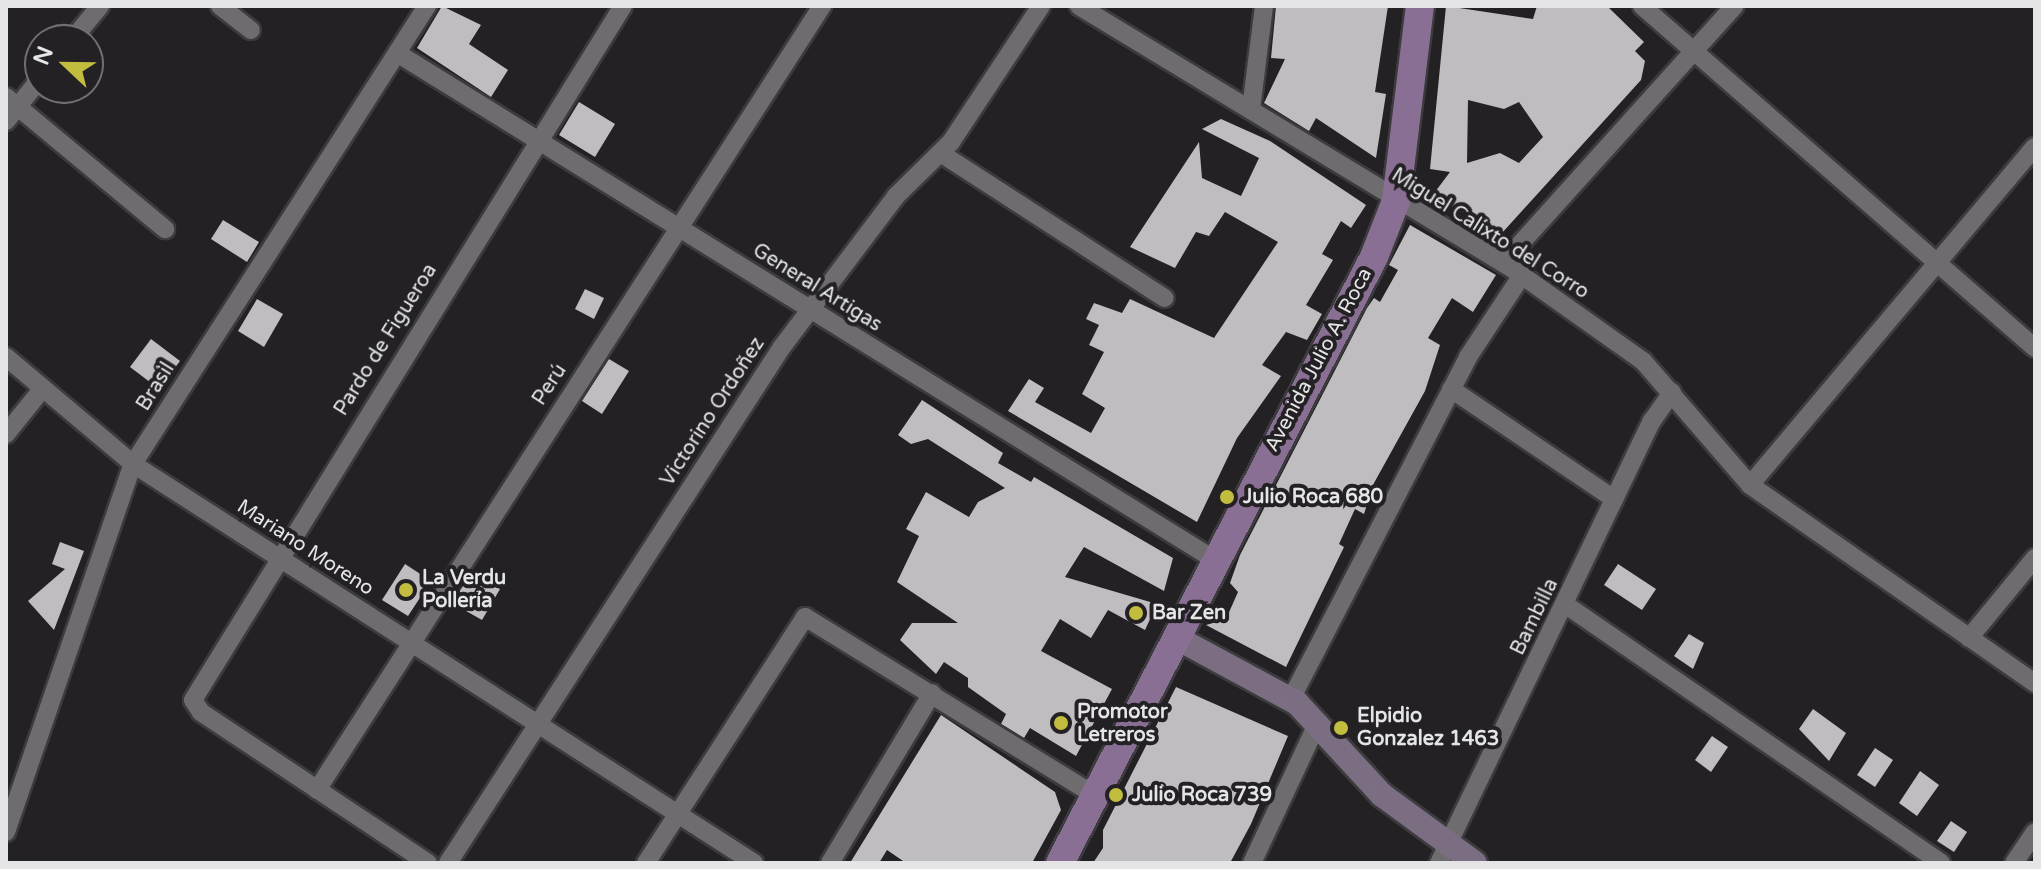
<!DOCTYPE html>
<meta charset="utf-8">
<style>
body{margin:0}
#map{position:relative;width:2041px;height:869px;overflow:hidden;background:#232124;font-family:"Varela Round",sans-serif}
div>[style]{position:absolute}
.building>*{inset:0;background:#c0bdc1}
.roads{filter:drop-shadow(2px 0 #3c3b3d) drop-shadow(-2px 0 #3c3b3d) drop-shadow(0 2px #3c3b3d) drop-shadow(0 -2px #3c3b3d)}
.minor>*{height:18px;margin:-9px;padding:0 9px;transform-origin:9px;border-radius:9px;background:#6f6c70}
.secondary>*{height:24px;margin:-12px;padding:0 12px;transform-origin:12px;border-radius:12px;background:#7c6e82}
.primary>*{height:28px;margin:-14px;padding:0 14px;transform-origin:14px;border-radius:14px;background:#8a6f94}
.dots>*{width:22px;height:22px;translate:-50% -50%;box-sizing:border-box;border:4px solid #232124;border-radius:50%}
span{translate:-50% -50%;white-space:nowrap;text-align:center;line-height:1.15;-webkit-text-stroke:8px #232124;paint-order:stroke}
.street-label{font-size:20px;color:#e5e4e6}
.poi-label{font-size:20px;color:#e5e4e6;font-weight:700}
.left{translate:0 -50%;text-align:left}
.frame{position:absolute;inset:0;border:8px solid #e5e4e6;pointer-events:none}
.north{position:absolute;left:24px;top:24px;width:80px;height:80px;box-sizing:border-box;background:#232124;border:2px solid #716f72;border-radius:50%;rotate:292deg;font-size:22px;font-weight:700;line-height:32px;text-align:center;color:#e5e4e6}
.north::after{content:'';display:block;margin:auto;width:28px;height:36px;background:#c2bd3f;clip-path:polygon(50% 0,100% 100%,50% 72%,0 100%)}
</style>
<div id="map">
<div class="building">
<i style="clip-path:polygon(442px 6px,481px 25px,469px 44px,508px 70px,491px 97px,417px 48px)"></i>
<i style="clip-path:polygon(1276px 6px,1388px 6px,1375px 92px,1386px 94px,1376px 158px,1316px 118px,1309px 131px,1264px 103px,1285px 59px,1271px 58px)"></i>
<i style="clip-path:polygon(evenodd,1446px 6px,1533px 19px,1537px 6px,1607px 6px,1644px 42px,1635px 51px,1645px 61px,1641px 80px,1502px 233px,1432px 196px,1450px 172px,1430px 169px,1446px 6px,1468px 100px,1504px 109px,1519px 102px,1543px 137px,1519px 163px,1500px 153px,1467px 163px,1468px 100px)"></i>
<i style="clip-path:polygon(579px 102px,615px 124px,595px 157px,559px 135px)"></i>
<i style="clip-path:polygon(1221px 119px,1270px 141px,1366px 205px,1351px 228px,1341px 221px,1322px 254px,1333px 260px,1306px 305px,1322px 314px,1307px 340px,1286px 332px,1262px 365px,1281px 376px,1237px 438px,1197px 522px,1008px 411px,1029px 379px,1044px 388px,1035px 402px,1091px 433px,1105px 408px,1082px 394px,1104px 352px,1089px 345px,1099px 325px,1086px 319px,1094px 303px,1122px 313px,1130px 299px,1214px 338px,1278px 242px,1225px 212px,1209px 236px,1196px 232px,1175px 268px,1130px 247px,1199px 142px,1202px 178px,1241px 196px,1259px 158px,1202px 129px)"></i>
<i style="clip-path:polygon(223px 220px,259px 242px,247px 262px,211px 239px)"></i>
<i style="clip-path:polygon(1410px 225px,1496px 275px,1473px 312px,1452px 298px,1428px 338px,1440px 345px,1425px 391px,1374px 483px,1364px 514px,1355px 509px,1339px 544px,1344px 547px,1286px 667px,1206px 625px,1226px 619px,1238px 592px,1230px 583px,1240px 555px,1367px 308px,1374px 298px,1380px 302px,1398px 270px,1389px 265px)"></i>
<i style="clip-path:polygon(585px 289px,604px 298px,594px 319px,575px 309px)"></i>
<i style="clip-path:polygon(257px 299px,283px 314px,264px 347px,238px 331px)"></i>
<i style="clip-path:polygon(151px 339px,180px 361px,159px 389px,130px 367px)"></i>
<i style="clip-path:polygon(609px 359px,629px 371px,602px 414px,582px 401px)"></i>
<i style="clip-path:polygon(922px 400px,1003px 453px,998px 463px,1031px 482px,1034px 477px,1173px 558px,1164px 591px,1084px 547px,1065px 577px,1157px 604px,1145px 630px,1108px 610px,1091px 638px,1060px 619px,1041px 651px,1112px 689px,1076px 756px,1030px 728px,1024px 738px,1001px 724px,1006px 714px,968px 687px,968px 678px,944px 662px,936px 674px,900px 640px,912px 623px,958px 623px,897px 582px,919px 536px,906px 529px,926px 492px,969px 517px,978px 502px,1005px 488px,928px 439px,911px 444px,898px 435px)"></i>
<i style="clip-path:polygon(60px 542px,84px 551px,54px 630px,28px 601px,65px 569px,52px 564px)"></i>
<i style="clip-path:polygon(405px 564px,431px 581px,408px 616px,382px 600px)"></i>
<i style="clip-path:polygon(1618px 564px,1656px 589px,1642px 610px,1604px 585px)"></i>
<i style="clip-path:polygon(472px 572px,500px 589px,482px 620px,452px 603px)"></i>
<i style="clip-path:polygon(1689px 634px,1704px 643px,1693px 669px,1674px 656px)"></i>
<i style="clip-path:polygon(1176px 687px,1288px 736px,1251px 824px,1230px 863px,1093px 863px,1103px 848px,1103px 830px)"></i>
<i style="clip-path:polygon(1813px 709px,1846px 733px,1829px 761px,1799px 729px)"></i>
<i style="clip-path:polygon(941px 715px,1055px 792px,1061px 810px,1032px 863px,906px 863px,887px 850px,879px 863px,850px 863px)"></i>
<i style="clip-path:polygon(1712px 736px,1728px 747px,1711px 772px,1695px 760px)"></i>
<i style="clip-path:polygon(1875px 748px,1893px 760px,1875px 787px,1857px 775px)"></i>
<i style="clip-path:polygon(1920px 771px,1939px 785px,1917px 816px,1899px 803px)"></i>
<i style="clip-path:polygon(1951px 821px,1967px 832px,1954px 852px,1937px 841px)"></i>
</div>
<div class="roads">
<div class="minor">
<i style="left:220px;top:6px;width:39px;rotate:38deg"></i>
<i style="left:1079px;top:6px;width:507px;rotate:31.22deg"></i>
<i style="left:1513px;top:269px;width:159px;rotate:35.3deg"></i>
<i style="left:1643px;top:361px;width:164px;rotate:49.2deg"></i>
<i style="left:1750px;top:485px;width:347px;rotate:34.8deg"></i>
<i style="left:1642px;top:6px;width:521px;rotate:41.03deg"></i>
<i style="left:72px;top:40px;width:44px;rotate:-50.5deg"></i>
<i style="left:397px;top:53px;width:962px;rotate:31.79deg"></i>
<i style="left:6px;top:97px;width:207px;rotate:39.7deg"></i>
<i style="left:1251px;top:109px;width:104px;rotate:-82.8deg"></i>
<i style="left:6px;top:121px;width:54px;rotate:-51deg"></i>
<i style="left:942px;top:154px;width:265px;rotate:32.9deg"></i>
<i style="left:1503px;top:263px;width:346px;rotate:-48deg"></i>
<i style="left:6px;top:357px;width:166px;rotate:40.1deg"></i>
<i style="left:133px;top:464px;width:738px;rotate:32.72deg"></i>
<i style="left:1451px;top:389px;width:197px;rotate:34deg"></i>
<i style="left:6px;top:434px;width:59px;rotate:-51.2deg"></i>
<i style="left:1750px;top:485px;width:442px;rotate:-49.9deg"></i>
<i style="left:1566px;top:605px;width:455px;rotate:34.5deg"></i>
<i style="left:1969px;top:638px;width:104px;rotate:-50.5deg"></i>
<i style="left:1291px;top:699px;width:385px;rotate:-62.6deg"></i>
<i style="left:1468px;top:357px;width:98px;rotate:-56.6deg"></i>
<i style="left:317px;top:790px;width:933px;rotate:-57.21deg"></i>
<i style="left:6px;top:832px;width:389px;rotate:-71deg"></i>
<i style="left:133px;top:464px;width:544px;rotate:-57.3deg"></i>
<i style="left:428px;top:863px;width:273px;rotate:-146.4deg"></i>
<i style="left:201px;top:712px;width:14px;rotate:-124deg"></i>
<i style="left:193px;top:700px;width:816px;rotate:-58.22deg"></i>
<i style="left:448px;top:863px;width:615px;rotate:-57.09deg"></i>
<i style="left:782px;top:347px;width:189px;rotate:-52.9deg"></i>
<i style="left:896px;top:196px;width:77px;rotate:-44.5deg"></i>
<i style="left:951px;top:142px;width:163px;rotate:-56.5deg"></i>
<i style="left:646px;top:863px;width:293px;rotate:-57.1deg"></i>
<i style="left:805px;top:617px;width:339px;rotate:31.6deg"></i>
<i style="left:830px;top:863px;width:198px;rotate:-59deg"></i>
<i style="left:1252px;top:863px;width:156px;rotate:-64.9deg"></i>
<i style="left:1439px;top:863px;width:491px;rotate:-64.3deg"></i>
<i style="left:1652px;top:421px;width:35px;rotate:-55deg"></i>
<i style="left:2014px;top:863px;width:37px;rotate:-56deg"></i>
</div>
<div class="secondary">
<i style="left:1175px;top:637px;width:139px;rotate:28.4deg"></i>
<i style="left:1297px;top:703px;width:125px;rotate:47.3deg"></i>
<i style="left:1382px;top:795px;width:115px;rotate:36.2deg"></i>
</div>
<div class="primary">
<i style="left:1060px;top:863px;width:683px;rotate:-62.61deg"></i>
<i style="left:1374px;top:257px;width:60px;rotate:-68.6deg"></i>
<i style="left:1396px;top:201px;width:196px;rotate:-83deg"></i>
</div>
</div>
<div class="dots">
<i style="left:1227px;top:497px;background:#c2bd3f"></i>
<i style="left:406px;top:590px;background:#c2bd3f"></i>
<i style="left:1136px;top:613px;background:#c2bd3f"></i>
<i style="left:1061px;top:723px;background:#c2bd3f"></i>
<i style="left:1341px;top:728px;background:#c2bd3f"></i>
<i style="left:1116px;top:795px;background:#c2bd3f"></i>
</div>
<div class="street-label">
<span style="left:1490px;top:234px;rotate:32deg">Miguel Calixto del Corro</span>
<span style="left:817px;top:288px;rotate:32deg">General Artigas</span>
<span style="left:386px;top:340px;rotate:-58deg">Pardo de Figueroa</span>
<span style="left:1319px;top:360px;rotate:-62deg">Avenida Julio A. Roca</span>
<span style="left:550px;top:385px;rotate:-57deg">Perú</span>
<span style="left:156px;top:387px;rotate:-58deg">Brasil</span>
<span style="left:713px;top:412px;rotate:-57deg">Victorino Ordoñez</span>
<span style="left:305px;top:548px;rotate:33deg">Mariano Moreno</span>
<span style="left:1535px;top:617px;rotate:-64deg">Bambilla</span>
</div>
<div class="poi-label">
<span class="left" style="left:1243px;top:497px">Julio Roca 680</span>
<span class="left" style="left:422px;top:590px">La Verdu<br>Pollería</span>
<span class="left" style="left:1152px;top:613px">Bar Zen</span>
<span class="left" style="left:1077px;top:724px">Promotor<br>Letreros</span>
<span class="left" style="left:1357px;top:728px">Elpidio<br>Gonzalez 1463</span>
<span class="left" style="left:1132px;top:795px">Julio Roca 739</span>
</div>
<div class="frame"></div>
<div class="north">N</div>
</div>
